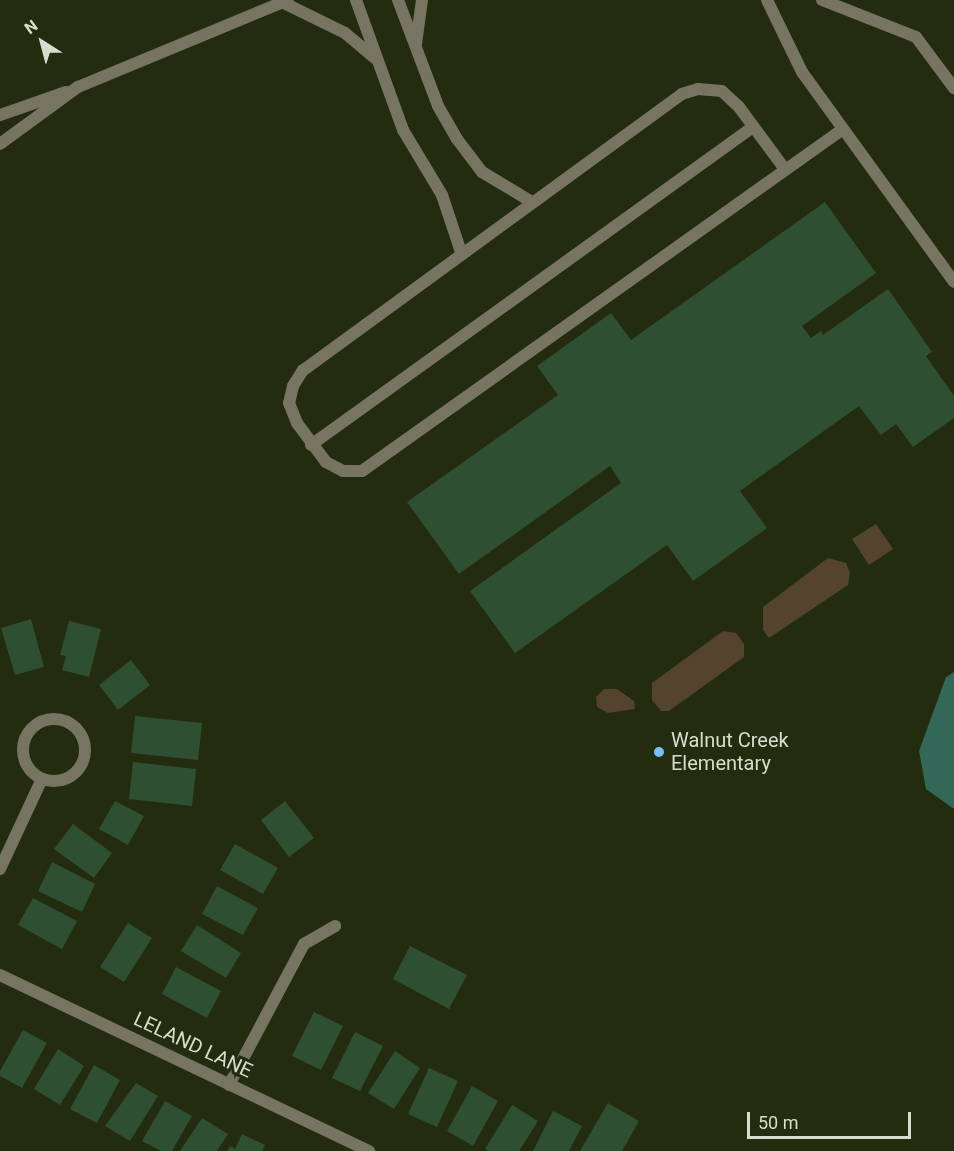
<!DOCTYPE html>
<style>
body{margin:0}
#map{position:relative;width:954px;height:1151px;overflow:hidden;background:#242c0f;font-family:Roboto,sans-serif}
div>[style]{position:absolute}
.green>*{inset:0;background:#54432d}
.water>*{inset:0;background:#336858}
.building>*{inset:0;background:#2e4f32}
.service>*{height:12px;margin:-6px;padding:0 6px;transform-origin:6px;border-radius:6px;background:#787462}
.minor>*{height:12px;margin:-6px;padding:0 6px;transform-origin:6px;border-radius:6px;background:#787462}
.minor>.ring{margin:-6px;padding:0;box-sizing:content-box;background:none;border:12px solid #787462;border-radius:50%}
.tertiary>*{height:12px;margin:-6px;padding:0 6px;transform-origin:6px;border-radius:6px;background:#787462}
.dots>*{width:16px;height:16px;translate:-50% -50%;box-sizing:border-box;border:3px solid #242c0f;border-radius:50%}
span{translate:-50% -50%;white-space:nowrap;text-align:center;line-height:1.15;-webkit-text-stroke:6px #242c0f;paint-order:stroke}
.poi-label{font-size:20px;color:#d7ddcc}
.left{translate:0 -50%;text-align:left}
.street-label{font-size:20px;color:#d7ddcc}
.north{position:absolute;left:12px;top:12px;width:60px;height:60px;-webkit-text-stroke:4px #242c0f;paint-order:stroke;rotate:324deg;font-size:16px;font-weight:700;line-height:24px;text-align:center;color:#d7ddcc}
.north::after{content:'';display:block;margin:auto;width:21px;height:27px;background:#d7ddcc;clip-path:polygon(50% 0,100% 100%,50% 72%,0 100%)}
.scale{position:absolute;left:747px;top:1112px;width:164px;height:27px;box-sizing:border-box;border:3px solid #d7ddcc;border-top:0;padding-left:8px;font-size:18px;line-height:21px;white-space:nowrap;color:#d7ddcc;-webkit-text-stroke:4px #242c0f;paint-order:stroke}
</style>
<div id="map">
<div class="green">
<i style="clip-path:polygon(876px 524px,893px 549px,869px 565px,852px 539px)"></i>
<i style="clip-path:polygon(828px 558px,846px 563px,850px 573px,848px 585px,769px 638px,763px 630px,763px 607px)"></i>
<i style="clip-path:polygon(723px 631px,736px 633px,744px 644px,744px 657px,669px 711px,661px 711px,652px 700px,652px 683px)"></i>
<i style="clip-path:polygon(604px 689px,617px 689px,634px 701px,635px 709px,608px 713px,597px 707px,596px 697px)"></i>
</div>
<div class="water">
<i style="clip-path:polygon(954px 672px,954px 809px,926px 789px,919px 751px,946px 677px)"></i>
</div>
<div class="building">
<i style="clip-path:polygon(825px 202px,876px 273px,802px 326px,811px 338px,821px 331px,823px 335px,888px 289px,932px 352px,926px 356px,954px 396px,954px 418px,913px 447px,896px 424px,881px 435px,859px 406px,740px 491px,767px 528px,693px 581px,667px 545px,515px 653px,470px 591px,621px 483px,610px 466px,459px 574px,407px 502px,558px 395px,537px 366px,611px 313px,631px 340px)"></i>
<i style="clip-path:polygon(31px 619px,44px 667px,15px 675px,1px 628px)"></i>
<i style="clip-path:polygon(69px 621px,101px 629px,89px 677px,62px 670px,66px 656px,60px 655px)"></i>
<i style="clip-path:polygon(131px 660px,150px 685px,118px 710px,99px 685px)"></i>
<i style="clip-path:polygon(135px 716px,202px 723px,198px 760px,131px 753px)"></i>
<i style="clip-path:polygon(133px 762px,196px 769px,192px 806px,129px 799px)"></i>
<i style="clip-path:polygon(115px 801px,144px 816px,128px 845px,99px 829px)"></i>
<i style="clip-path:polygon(285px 801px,314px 838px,289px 857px,261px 820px)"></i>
<i style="clip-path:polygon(73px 824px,112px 853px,94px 878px,54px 849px)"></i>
<i style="clip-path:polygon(235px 844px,278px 868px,263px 894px,220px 870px)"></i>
<i style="clip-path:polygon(52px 862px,95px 884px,82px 912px,38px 891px)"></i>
<i style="clip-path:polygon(217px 886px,258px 908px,243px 935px,202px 914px)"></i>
<i style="clip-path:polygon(33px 898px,77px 921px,62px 949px,18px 925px)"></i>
<i style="clip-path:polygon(128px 923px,152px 938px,124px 982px,100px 967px)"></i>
<i style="clip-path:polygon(197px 925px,241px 953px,226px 978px,181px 951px)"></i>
<i style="clip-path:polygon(410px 946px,467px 975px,449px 1009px,393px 979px)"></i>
<i style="clip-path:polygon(176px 967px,221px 991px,207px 1018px,162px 994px)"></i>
<i style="clip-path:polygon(314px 1012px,343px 1026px,321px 1070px,292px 1056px)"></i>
<i style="clip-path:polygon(23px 1030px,47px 1043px,22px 1088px,0 1076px,0 1071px)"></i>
<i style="clip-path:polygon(355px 1032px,383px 1046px,360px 1091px,332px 1078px)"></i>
<i style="clip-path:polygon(58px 1049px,84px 1066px,60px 1105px,34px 1089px)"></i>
<i style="clip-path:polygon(395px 1051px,420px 1068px,394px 1109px,368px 1093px)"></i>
<i style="clip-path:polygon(94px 1065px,120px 1080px,97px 1123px,70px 1109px)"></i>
<i style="clip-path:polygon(429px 1068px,458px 1081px,437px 1127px,408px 1114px)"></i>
<i style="clip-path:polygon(136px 1083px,158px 1096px,130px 1141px,105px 1126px)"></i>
<i style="clip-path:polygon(472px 1086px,498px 1101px,473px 1146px,447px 1131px)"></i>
<i style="clip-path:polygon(165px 1101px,192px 1116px,172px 1151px,161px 1151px,142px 1141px)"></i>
<i style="clip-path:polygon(608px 1103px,639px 1121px,622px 1151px,580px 1151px)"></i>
<i style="clip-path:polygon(512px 1105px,538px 1121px,519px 1151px,489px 1151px,485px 1149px)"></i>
<i style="clip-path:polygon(553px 1111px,582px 1126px,569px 1151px,533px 1151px)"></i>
<i style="clip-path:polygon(202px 1118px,228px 1134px,217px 1151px,180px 1151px)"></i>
<i style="clip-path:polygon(242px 1134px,265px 1145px,262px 1151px,227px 1151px,230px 1146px,235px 1149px)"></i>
</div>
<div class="service">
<i style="left:356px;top:0;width:138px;rotate:70.1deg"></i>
<i style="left:403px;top:130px;width:76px;rotate:59deg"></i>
<i style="left:442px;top:195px;width:60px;rotate:71.6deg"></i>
<i style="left:398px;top:0;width:113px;rotate:69.3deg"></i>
<i style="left:438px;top:106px;width:38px;rotate:60deg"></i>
<i style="left:457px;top:139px;width:41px;rotate:52.9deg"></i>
<i style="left:482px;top:172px;width:58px;rotate:31deg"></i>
<i style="left:767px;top:0;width:80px;rotate:64.1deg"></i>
<i style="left:802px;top:72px;width:259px;rotate:54.1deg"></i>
<i style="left:822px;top:0;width:101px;rotate:21.5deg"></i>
<i style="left:916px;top:37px;width:64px;rotate:53.3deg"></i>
<i style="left:282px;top:2px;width:70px;rotate:26.2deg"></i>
<i style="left:345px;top:33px;width:39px;rotate:40deg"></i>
<i style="left:416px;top:44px;width:44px;rotate:-82.2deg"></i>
<i style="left:784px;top:168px;width:76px;rotate:-126.4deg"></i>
<i style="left:739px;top:107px;width:23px;rotate:-137deg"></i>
<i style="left:722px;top:91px;width:24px;rotate:-175deg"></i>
<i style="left:698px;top:89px;width:17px;rotate:163deg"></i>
<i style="left:682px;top:94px;width:469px;rotate:143.9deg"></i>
<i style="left:303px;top:370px;width:19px;rotate:122deg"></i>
<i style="left:293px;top:386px;width:17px;rotate:103deg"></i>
<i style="left:289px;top:403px;width:22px;rotate:68deg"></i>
<i style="left:297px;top:423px;width:49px;rotate:53.4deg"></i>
<i style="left:326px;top:462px;width:19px;rotate:28deg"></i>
<i style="left:343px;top:471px;width:19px"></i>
<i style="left:362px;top:471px;width:590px;rotate:-35.41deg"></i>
<i style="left:311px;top:445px;width:545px;rotate:-35.73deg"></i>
</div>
<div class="minor">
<i class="ring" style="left:23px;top:719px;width:50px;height:50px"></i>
<i style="left:0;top:869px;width:99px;rotate:-65deg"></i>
<i style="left:0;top:975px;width:409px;rotate:25.5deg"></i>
<i style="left:229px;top:1085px;width:160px;rotate:-62deg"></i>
<i style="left:304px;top:944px;width:36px;rotate:-30deg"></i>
</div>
<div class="tertiary">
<i style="left:0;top:115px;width:70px;rotate:-19.2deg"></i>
<i style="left:0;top:144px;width:97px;rotate:-36.2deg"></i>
<i style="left:78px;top:87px;width:227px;rotate:-22.5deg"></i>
</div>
<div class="dots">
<i style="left:659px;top:752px;background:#78bff7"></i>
</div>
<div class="poi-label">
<span class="left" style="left:671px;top:752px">Walnut Creek<br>Elementary</span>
</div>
<div class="street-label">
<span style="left:193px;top:1045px;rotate:25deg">LELAND LANE</span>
</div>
<div class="north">N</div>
<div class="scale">50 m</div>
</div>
